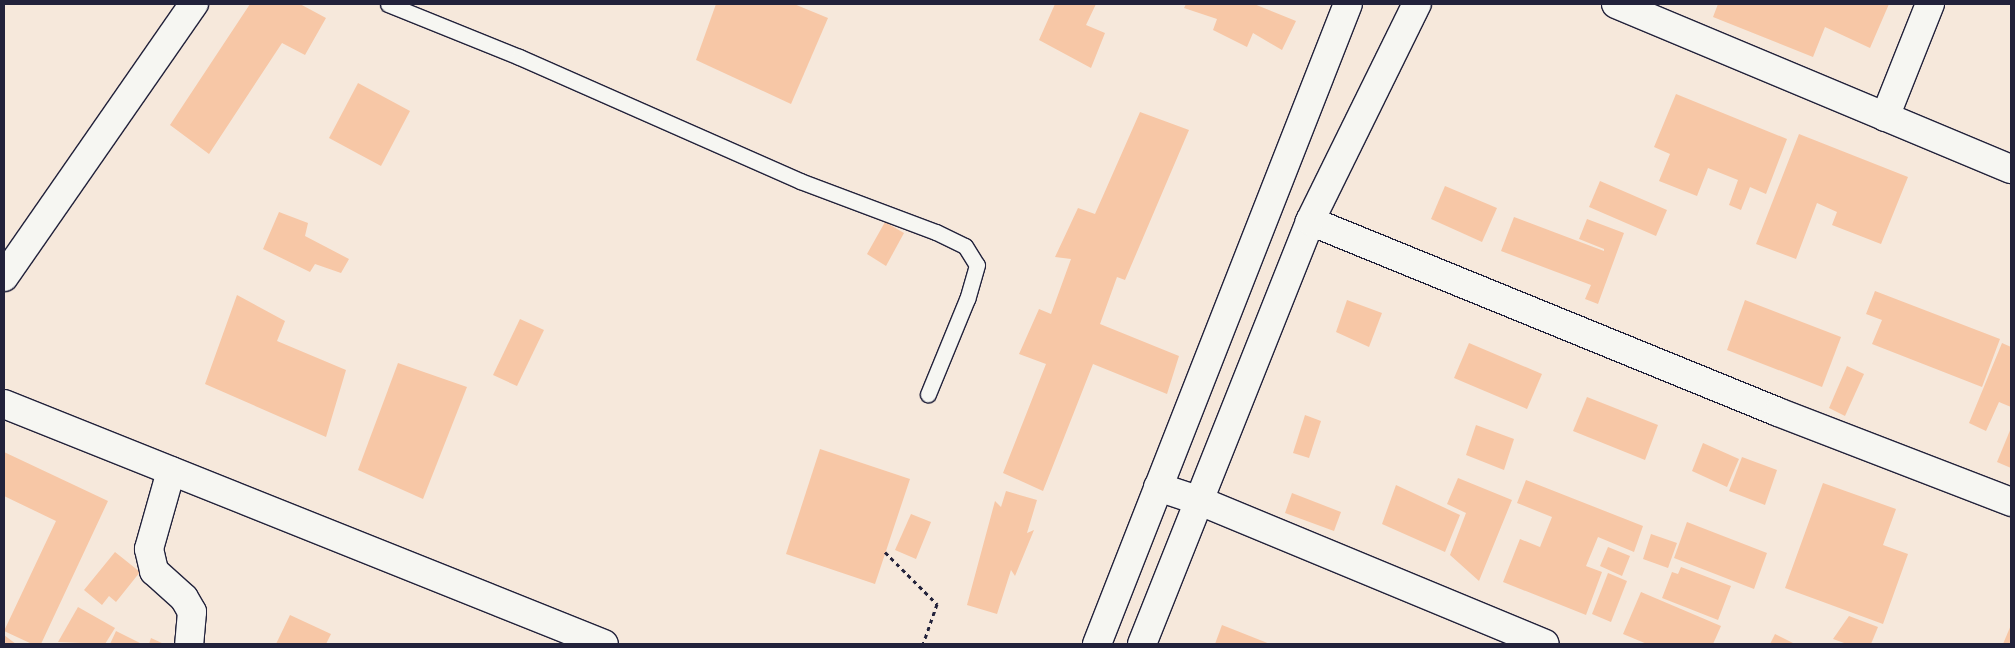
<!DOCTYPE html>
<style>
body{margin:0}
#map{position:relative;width:2015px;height:648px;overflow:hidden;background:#f6e8db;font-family:Mynerve,sans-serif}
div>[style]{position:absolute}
.building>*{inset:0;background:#f7c7a6}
.path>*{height:3px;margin-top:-1.5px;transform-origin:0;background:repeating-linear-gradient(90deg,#22223b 0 4px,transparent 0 8px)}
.roads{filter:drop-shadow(1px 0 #22223b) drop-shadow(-1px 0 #22223b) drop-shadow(0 1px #22223b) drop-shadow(0 -1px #22223b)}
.lane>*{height:15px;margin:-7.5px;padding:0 7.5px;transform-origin:7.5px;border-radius:7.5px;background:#f6f6f2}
.street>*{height:28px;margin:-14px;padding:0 14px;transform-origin:14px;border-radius:14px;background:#f6f6f2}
span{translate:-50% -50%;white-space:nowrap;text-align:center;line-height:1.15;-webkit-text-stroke:4px #f6f6f2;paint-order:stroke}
.frame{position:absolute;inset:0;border:5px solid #22223b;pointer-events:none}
</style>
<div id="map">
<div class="building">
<i style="clip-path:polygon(250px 4px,300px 4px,326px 18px,305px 55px,282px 43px,209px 154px,170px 125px)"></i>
<i style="clip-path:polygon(716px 4px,794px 4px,828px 18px,791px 104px,696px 60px)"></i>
<i style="clip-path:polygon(1055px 4px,1096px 4px,1086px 25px,1105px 33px,1091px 68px,1039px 40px)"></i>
<i style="clip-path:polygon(1186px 4px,1254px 4px,1296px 21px,1282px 50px,1253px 33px,1247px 47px,1213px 30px,1217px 19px,1184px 8px)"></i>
<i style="clip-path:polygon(1718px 4px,1889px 4px,1870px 48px,1825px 27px,1813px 57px,1713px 17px)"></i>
<i style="clip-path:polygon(358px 83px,410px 111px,381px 166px,329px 138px)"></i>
<i style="clip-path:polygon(1676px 94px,1787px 139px,1766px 194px,1750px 187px,1741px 210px,1729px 205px,1738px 180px,1708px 168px,1697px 196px,1659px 181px,1670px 154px,1654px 147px)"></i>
<i style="clip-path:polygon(1140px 112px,1189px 130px,1125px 280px,1117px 277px,1100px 324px,1179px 356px,1167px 394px,1093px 364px,1043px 491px,1003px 473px,1046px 364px,1019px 354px,1039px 309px,1051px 314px,1071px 259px,1055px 257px,1078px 208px,1095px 214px)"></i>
<i style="clip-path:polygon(1799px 134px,1908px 177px,1881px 244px,1832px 225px,1837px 212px,1817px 203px,1796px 259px,1756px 244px)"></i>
<i style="clip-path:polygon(1600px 181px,1667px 210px,1656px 236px,1589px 207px)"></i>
<i style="clip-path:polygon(1445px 186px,1497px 208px,1482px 242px,1431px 219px)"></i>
<i style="clip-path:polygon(279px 212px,308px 223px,305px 236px,349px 259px,341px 273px,315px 264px,310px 272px,263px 249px)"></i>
<i style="clip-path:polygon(1514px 217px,1604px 251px,1604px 249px,1579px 239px,1587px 219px,1624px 233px,1598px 304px,1585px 299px,1591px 285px,1501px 251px)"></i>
<i style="clip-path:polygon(885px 222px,904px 233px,886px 266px,867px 254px)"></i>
<i style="clip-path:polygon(1875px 291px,2000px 339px,1982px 387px,1872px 344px,1882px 320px,1866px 314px)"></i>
<i style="clip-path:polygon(237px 295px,285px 321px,277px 341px,346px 370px,326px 437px,205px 384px)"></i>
<i style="clip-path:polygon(1347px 300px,1382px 313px,1369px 347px,1336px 332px)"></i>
<i style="clip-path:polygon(1745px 300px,1841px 337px,1822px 387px,1727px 350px)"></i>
<i style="clip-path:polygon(520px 319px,544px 330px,517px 386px,493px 375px)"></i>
<i style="clip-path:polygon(1469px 343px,1542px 374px,1527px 409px,1454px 378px)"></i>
<i style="clip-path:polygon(2002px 343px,2011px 347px,2011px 407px,1999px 402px,1986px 431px,1969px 423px)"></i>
<i style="clip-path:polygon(398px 363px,467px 387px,423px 499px,358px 470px)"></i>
<i style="clip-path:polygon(1847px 366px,1864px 374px,1845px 416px,1829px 408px)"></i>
<i style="clip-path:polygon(1587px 397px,1658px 425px,1645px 460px,1573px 431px)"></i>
<i style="clip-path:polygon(1305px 415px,1321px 421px,1309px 458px,1293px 453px)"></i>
<i style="clip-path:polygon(1476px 425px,1514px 439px,1504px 470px,1466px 455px)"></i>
<i style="clip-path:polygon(2011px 428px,2011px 468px,1997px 462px)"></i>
<i style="clip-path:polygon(1703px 443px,1739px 459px,1727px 487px,1692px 471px)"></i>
<i style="clip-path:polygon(820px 449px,910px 479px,875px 584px,786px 554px)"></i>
<i style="clip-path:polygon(4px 452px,108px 501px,41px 644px,32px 644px,4px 631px,56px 521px,4px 496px)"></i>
<i style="clip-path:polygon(1742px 457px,1777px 470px,1765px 505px,1729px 491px)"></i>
<i style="clip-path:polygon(1458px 478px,1512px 500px,1479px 581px,1450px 555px,1466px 513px,1447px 504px)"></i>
<i style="clip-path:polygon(1526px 480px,1643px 526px,1634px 552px,1598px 537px,1586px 566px,1602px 572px,1586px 615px,1503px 582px,1520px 539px,1540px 547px,1552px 517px,1517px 503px)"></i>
<i style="clip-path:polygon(1823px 483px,1896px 509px,1883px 545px,1908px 554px,1883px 624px,1785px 588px)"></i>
<i style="clip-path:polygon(1396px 485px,1460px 515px,1445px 552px,1382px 524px)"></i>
<i style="clip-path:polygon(1006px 491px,1037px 500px,1027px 533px,1034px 530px,1015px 576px,1011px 570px,997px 614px,967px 605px,995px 501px,1001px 507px)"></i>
<i style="clip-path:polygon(1292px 493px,1341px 512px,1334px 531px,1285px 513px)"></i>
<i style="clip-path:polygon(911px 514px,931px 522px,916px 559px,895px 550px)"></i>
<i style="clip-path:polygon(1687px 522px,1767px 553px,1754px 589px,1674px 558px)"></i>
<i style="clip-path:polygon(1651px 534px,1677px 543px,1668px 568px,1643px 559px)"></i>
<i style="clip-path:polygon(1608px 547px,1630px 556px,1622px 576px,1600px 566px)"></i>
<i style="clip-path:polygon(115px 552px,140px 572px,116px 602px,109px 596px,102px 605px,84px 590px)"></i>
<i style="clip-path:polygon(1681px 567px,1731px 586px,1718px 620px,1662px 598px,1672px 572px,1678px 574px)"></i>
<i style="clip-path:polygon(1608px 573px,1627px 581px,1611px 622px,1592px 614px)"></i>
<i style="clip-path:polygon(1641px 592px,1721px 626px,1713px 644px,1647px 644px,1623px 634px)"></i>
<i style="clip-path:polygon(78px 607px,115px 628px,105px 644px,58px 642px)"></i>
<i style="clip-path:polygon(290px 615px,331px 634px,326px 644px,276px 644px)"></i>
<i style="clip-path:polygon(1849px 616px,1878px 627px,1871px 644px,1847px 644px,1833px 639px)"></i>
<i style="clip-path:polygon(1222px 625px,1270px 644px,1215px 644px)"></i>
<i style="clip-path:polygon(2011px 625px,2011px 644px,2003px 644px)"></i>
<i style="clip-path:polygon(116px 631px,142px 644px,110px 644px)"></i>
<i style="clip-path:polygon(1775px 634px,1795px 644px,1770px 644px)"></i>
<i style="clip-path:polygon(4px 635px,16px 644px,4px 644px)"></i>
<i style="clip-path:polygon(151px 638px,164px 644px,149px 644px)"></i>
</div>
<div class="path">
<i style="left:885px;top:552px;width:74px;rotate:45deg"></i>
<i style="left:937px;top:604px;width:42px;rotate:109.3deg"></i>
</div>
<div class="roads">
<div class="lane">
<i style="left:388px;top:4px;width:141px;rotate:22deg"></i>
<i style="left:519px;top:57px;width:307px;rotate:23.8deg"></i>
<i style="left:800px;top:181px;width:145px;rotate:20.6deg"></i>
<i style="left:936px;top:232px;width:32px;rotate:26deg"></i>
<i style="left:965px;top:246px;width:22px;rotate:58deg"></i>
<i style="left:977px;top:265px;width:35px;rotate:106deg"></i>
<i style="left:967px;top:299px;width:103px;rotate:112.3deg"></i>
</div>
<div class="street">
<i style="left:1616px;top:4px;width:428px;rotate:22.7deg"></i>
<i style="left:1885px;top:117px;width:122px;rotate:-68.3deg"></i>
<i style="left:1310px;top:221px;width:505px;rotate:22.2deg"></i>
<i style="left:1778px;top:412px;width:250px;rotate:21.1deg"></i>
<i style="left:4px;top:277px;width:333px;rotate:-55.2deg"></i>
<i style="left:4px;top:404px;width:646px;rotate:21.8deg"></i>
<i style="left:171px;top:471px;width:81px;rotate:105.8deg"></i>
<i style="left:149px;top:549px;width:23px;rotate:77deg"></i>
<i style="left:154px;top:571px;width:40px;rotate:42deg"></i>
<i style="left:184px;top:598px;width:16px;rotate:60deg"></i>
<i style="left:192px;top:612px;width:32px;rotate:95deg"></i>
<i style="left:1158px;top:487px;width:44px;rotate:18.4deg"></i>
<i style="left:1200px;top:501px;width:373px;rotate:22.5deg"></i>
<i style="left:1097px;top:644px;width:687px;rotate:-68.59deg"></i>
<i style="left:1142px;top:644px;width:455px;rotate:-68.3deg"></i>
<i style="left:1310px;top:221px;width:242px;rotate:-63.8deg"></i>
</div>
</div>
<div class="frame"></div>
</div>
